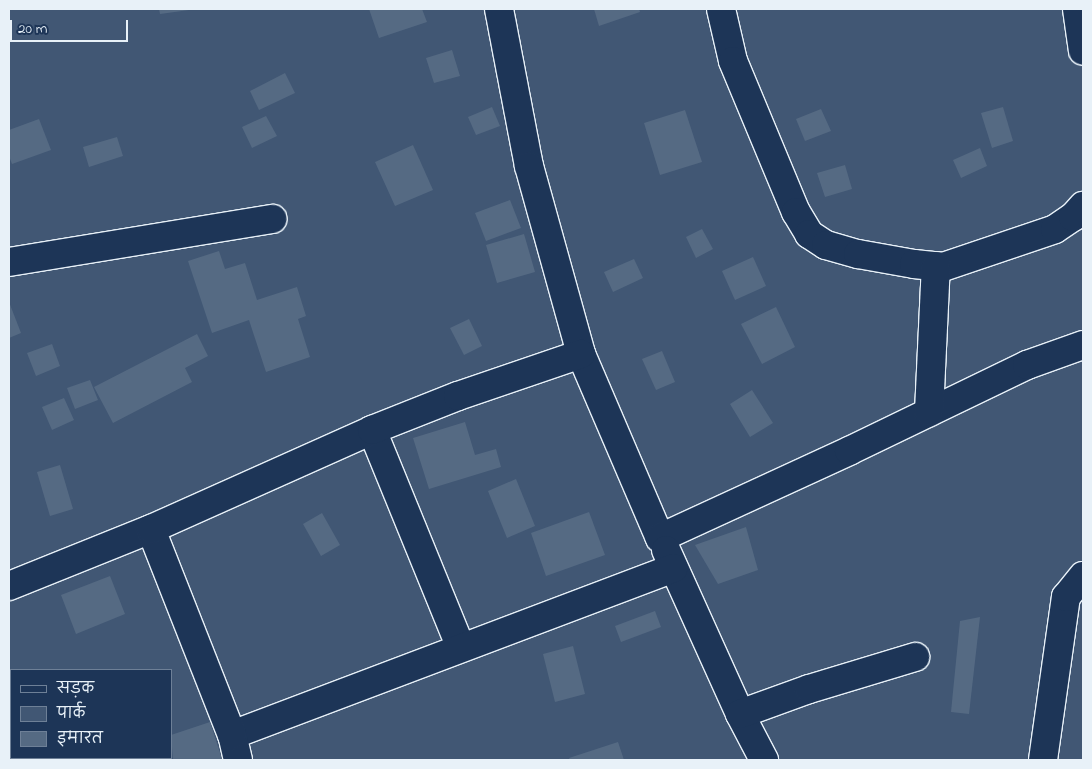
<!DOCTYPE html>
<meta charset="utf-8">
<style>
body{margin:0}
#map{position:relative;width:1092px;height:769px;overflow:hidden;background:#294061;font-family:"Indie Flower","Playpen Sans Deva",sans-serif}
div>[style]{position:absolute}
.green>*{inset:0;background:#415774}
.building>*{inset:0;background:#556a83}
.roads{filter:drop-shadow(1px 0 #e8f1f8) drop-shadow(-1px 0 #e8f1f8) drop-shadow(0 1px #e8f1f8) drop-shadow(0 -1px #e8f1f8)}
.minor>*{height:28px;margin:-14px;padding:0 14px;transform-origin:14px;border-radius:14px;background:#1d3557}
span{translate:-50% -50%;white-space:nowrap;text-align:center;line-height:1.15;-webkit-text-stroke:4px #1d3557;paint-order:stroke}
.frame{position:absolute;inset:0;border:10px solid #e8f1f8;pointer-events:none}
.legend{position:absolute;left:10px;top:669px;width:162px;height:90px;box-sizing:border-box;background:#1d3557;border:1px solid #6e8097;margin:0;padding:6px 9px;list-style:none;font-size:15px;color:#e8f1f8}
.legend li{display:flex;align-items:center;gap:10px;height:25px}
.legend b{width:25px;border:1px solid #6e8097}
.scale{position:absolute;left:10px;top:20px;width:118px;height:22px;box-sizing:border-box;border:2px solid #e8f1f8;border-top:0;padding-left:6px;font-size:15px;line-height:18px;white-space:nowrap;color:#e8f1f8;-webkit-text-stroke:4px #1d3557;paint-order:stroke}
</style>
<div id="map">
<div class="green">
<i style="clip-path:polygon(evenodd,9px 9px,1083px 9px,1083px 760px,9px 760px,9px 9px,11px 670px,171px 670px,171px 758px,11px 758px,11px 670px)"></i>
</div>
<div class="building">
<i style="clip-path:polygon(159px 9px,189px 9px,189px 10px,160px 14px)"></i>
<i style="clip-path:polygon(369px 9px,422px 9px,427px 22px,379px 38px)"></i>
<i style="clip-path:polygon(594px 9px,639px 9px,640px 12px,599px 26px)"></i>
<i style="clip-path:polygon(452px 50px,460px 76px,434px 83px,426px 58px)"></i>
<i style="clip-path:polygon(285px 73px,295px 93px,259px 110px,250px 91px)"></i>
<i style="clip-path:polygon(492px 107px,500px 126px,476px 135px,468px 117px)"></i>
<i style="clip-path:polygon(1003px 107px,1013px 141px,992px 148px,981px 113px)"></i>
<i style="clip-path:polygon(821px 109px,831px 131px,805px 141px,796px 119px)"></i>
<i style="clip-path:polygon(685px 110px,702px 162px,660px 175px,644px 123px)"></i>
<i style="clip-path:polygon(266px 116px,277px 136px,252px 148px,242px 127px)"></i>
<i style="clip-path:polygon(39px 119px,51px 150px,12px 164px,9px 156px,9px 130px)"></i>
<i style="clip-path:polygon(117px 137px,123px 156px,89px 167px,83px 147px)"></i>
<i style="clip-path:polygon(413px 145px,433px 190px,395px 206px,375px 162px)"></i>
<i style="clip-path:polygon(980px 148px,987px 166px,961px 178px,953px 160px)"></i>
<i style="clip-path:polygon(845px 165px,852px 189px,825px 197px,817px 173px)"></i>
<i style="clip-path:polygon(510px 200px,521px 228px,486px 241px,475px 213px)"></i>
<i style="clip-path:polygon(702px 229px,713px 249px,696px 258px,686px 237px)"></i>
<i style="clip-path:polygon(524px 234px,535px 272px,497px 283px,486px 245px)"></i>
<i style="clip-path:polygon(219px 251px,225px 269px,245px 263px,257px 300px,297px 287px,306px 316px,298px 319px,310px 357px,266px 372px,249px 320px,212px 333px,188px 261px)"></i>
<i style="clip-path:polygon(753px 257px,766px 286px,735px 300px,722px 271px)"></i>
<i style="clip-path:polygon(634px 259px,643px 278px,613px 292px,604px 272px)"></i>
<i style="clip-path:polygon(9px 302px,21px 333px,9px 338px)"></i>
<i style="clip-path:polygon(776px 307px,795px 347px,762px 364px,741px 324px)"></i>
<i style="clip-path:polygon(469px 319px,482px 346px,464px 355px,450px 328px)"></i>
<i style="clip-path:polygon(197px 334px,208px 356px,185px 368px,192px 382px,113px 423px,94px 387px)"></i>
<i style="clip-path:polygon(52px 344px,60px 366px,36px 376px,27px 353px)"></i>
<i style="clip-path:polygon(662px 351px,675px 382px,656px 390px,642px 359px)"></i>
<i style="clip-path:polygon(90px 380px,98px 400px,75px 409px,67px 388px)"></i>
<i style="clip-path:polygon(752px 390px,773px 423px,750px 437px,730px 404px)"></i>
<i style="clip-path:polygon(64px 398px,74px 420px,52px 430px,42px 407px)"></i>
<i style="clip-path:polygon(465px 422px,475px 455px,496px 449px,501px 467px,429px 489px,413px 438px)"></i>
<i style="clip-path:polygon(60px 465px,73px 509px,50px 516px,37px 472px)"></i>
<i style="clip-path:polygon(516px 479px,535px 526px,507px 538px,488px 491px)"></i>
<i style="clip-path:polygon(589px 512px,605px 555px,546px 576px,531px 533px)"></i>
<i style="clip-path:polygon(322px 513px,340px 545px,321px 556px,303px 524px)"></i>
<i style="clip-path:polygon(746px 527px,758px 570px,718px 584px,695px 545px)"></i>
<i style="clip-path:polygon(110px 576px,125px 614px,76px 634px,61px 595px)"></i>
<i style="clip-path:polygon(655px 611px,661px 627px,621px 642px,615px 626px)"></i>
<i style="clip-path:polygon(980px 617px,969px 714px,951px 712px,960px 621px)"></i>
<i style="clip-path:polygon(573px 646px,585px 694px,555px 702px,543px 654px)"></i>
<i style="clip-path:polygon(210px 722px,222px 759px,173px 760px,171px 735px)"></i>
<i style="clip-path:polygon(618px 742px,624px 760px,570px 760px,569px 758px)"></i>
</div>
<div class="roads">
<div class="minor">
<i style="left:499px;top:9px;width:160px;rotate:79.2deg"></i>
<i style="left:529px;top:166px;width:195px;rotate:74.5deg"></i>
<i style="left:581px;top:354px;width:200px;rotate:66.8deg"></i>
<i style="left:660px;top:538px;width:208px;rotate:-24.7deg"></i>
<i style="left:849px;top:451px;width:198px;rotate:-25.8deg"></i>
<i style="left:1027px;top:365px;width:59px;rotate:-19.7deg"></i>
<i style="left:721px;top:9px;width:53px;rotate:77deg"></i>
<i style="left:733px;top:61px;width:164px;rotate:67.4deg"></i>
<i style="left:796px;top:212px;width:26px;rotate:59deg"></i>
<i style="left:809px;top:234px;width:20px;rotate:33deg"></i>
<i style="left:826px;top:245px;width:33px;rotate:16deg"></i>
<i style="left:858px;top:254px;width:57px;rotate:10.1deg"></i>
<i style="left:914px;top:264px;width:29px;rotate:6deg"></i>
<i style="left:943px;top:267px;width:118px;rotate:-18.7deg"></i>
<i style="left:1055px;top:229px;width:22px;rotate:-34deg"></i>
<i style="left:1073px;top:217px;width:15px;rotate:-48deg"></i>
<i style="left:1077px;top:9px;width:42px;rotate:81.9deg"></i>
<i style="left:9px;top:262px;width:267px;rotate:-9.3deg"></i>
<i style="left:929px;top:412px;width:146px;rotate:-87.3deg"></i>
<i style="left:372px;top:430px;width:235px;rotate:67.8deg"></i>
<i style="left:666px;top:550px;width:180px;rotate:65.7deg"></i>
<i style="left:740px;top:714px;width:52px;rotate:62.4deg"></i>
<i style="left:9px;top:586px;width:153px;rotate:-21.9deg"></i>
<i style="left:740px;top:714px;width:73px;rotate:-19.9deg"></i>
<i style="left:809px;top:689px;width:111px;rotate:-16.8deg"></i>
<i style="left:232px;top:735px;width:472px;rotate:-20.7deg"></i>
<i style="left:238px;top:760px;width:26px;rotate:-103deg"></i>
<i style="left:232px;top:735px;width:221px;rotate:-111.5deg"></i>
<i style="left:151px;top:529px;width:242px;rotate:-24.1deg"></i>
<i style="left:372px;top:430px;width:92px;rotate:-21.6deg"></i>
<i style="left:458px;top:396px;width:130px;rotate:-18.9deg"></i>
<i style="left:1043px;top:760px;width:165px;rotate:-82deg"></i>
<i style="left:1066px;top:597px;width:27px;rotate:-51deg"></i>
</div>
</div>
<div class="frame"></div>
<ul class="legend">
<li><b style="height:6px;background:#1d3557"></b>सड़क</li>
<li><b style="height:14px;background:#415774"></b>पार्क</li>
<li><b style="height:14px;background:#556a83"></b>इमारत</li>
</ul>
<div class="scale">20 m</div>
</div>
